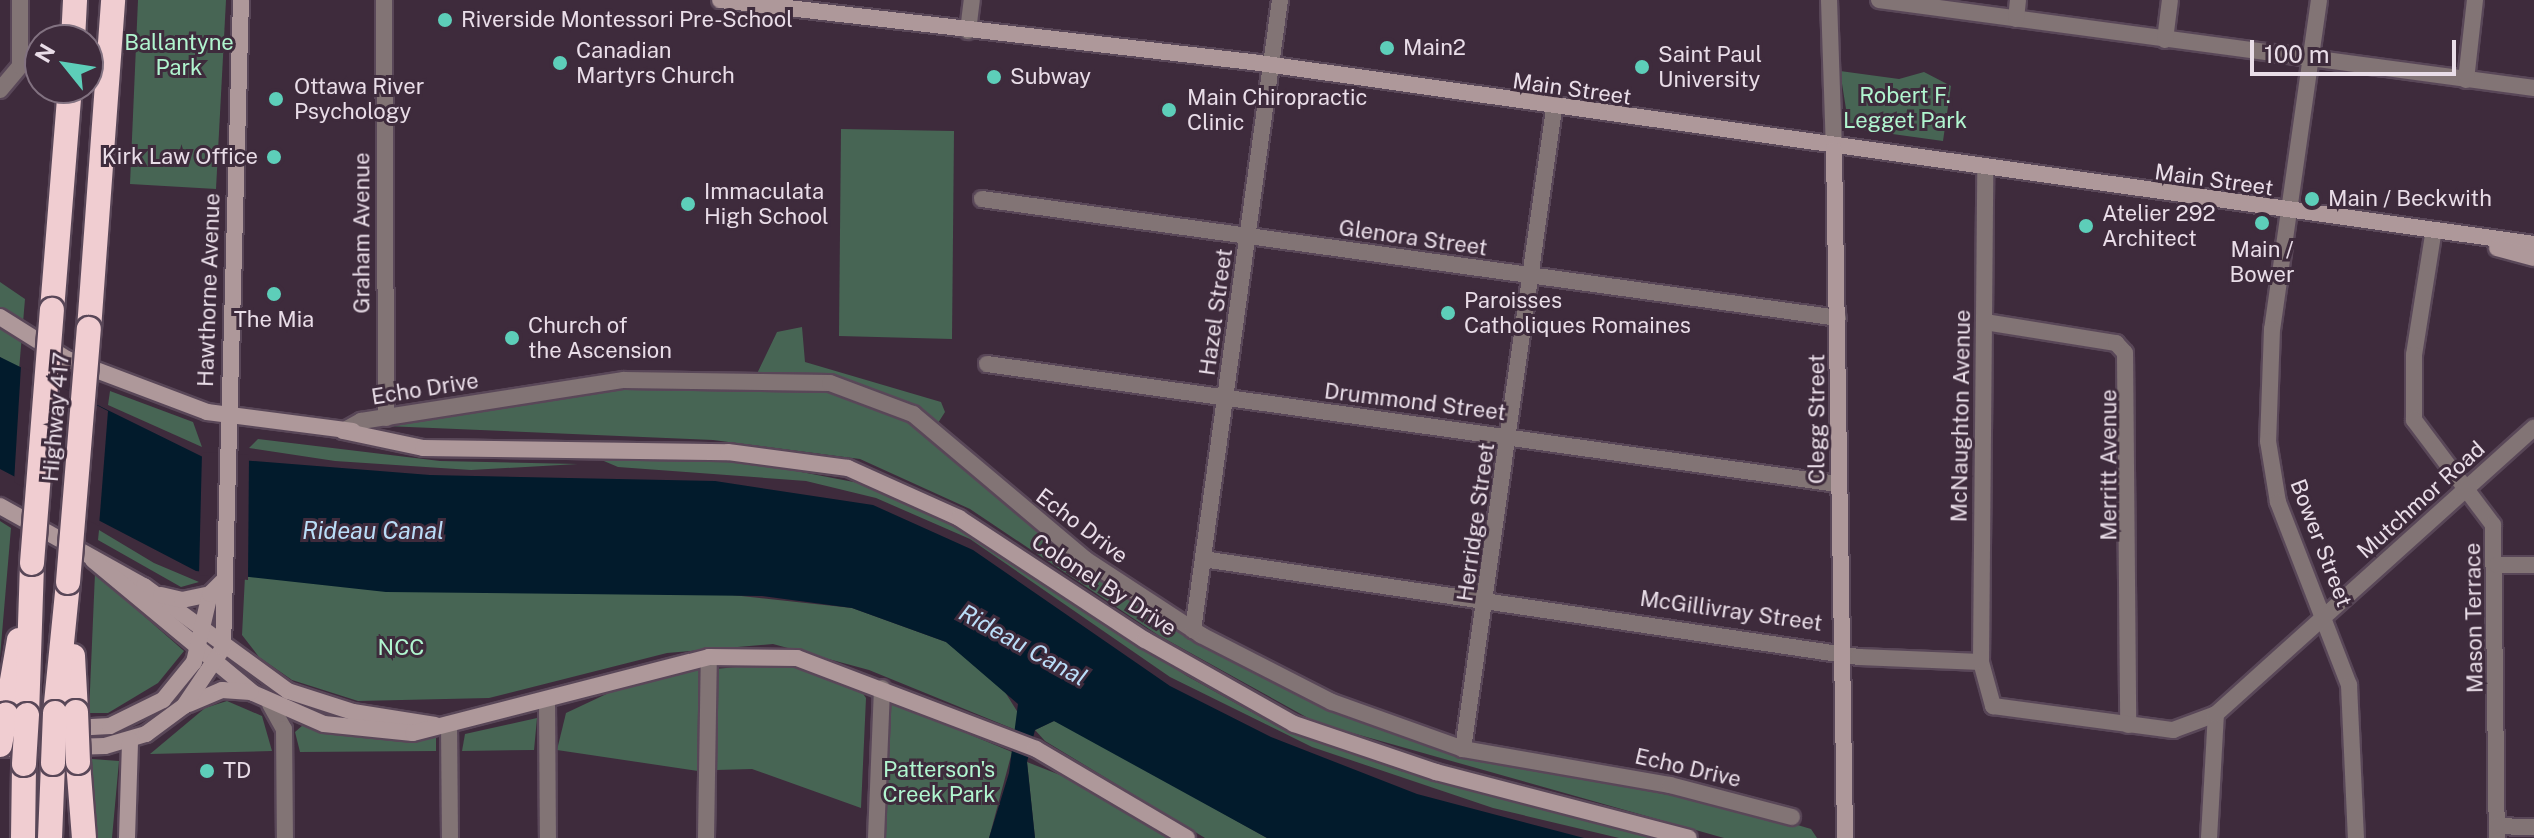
<!DOCTYPE html>
<style>
body{margin:0}
#map{position:relative;width:2534px;height:838px;overflow:hidden;background:#3e2b3c;font-family:"Public Sans",sans-serif}
div>[style]{position:absolute}
.green>*{inset:0;background:#476554}
.water>*{inset:0;background:#021b2c}
.pier>*{inset:0;background:#3e2b3c}
.roads{filter:drop-shadow(2px 0 #594758) drop-shadow(-2px 0 #594758) drop-shadow(0 2px #594758) drop-shadow(0 -2px #594758)}
.street>*{height:16px;margin:-8px;padding:0 8px;transform-origin:8px;border-radius:8px;background:#827475}
.secondary>*{height:16px;margin:-8px;padding:0 8px;transform-origin:8px;border-radius:8px;background:#ae989a}
.highway>*{height:24px;margin:-12px;padding:0 12px;transform-origin:12px;border-radius:12px;background:#f0cdd1}
.bridges{filter:drop-shadow(2px 0 #594758) drop-shadow(-2px 0 #594758) drop-shadow(0 2px #594758) drop-shadow(0 -2px #594758)}
.highway-bridge>*{height:24px;margin:-12px;padding:0 12px;transform-origin:12px;border-radius:12px;background:#f0cdd1}
.dots>*{width:22px;height:22px;translate:-50% -50%;box-sizing:border-box;border:4px solid #3e2b3c;border-radius:50%}
span{translate:-50% -50%;white-space:nowrap;text-align:center;line-height:1.15;-webkit-text-stroke:6px #3e2b3c;paint-order:stroke}
.poi-label{font-size:22px;color:#e9dde8}
.left{translate:0 -50%;text-align:left}
.right{translate:-100% -50%;text-align:right}
.park-label{font-size:22px;color:#b0f5cf}
.street-label{font-size:22px;color:#e9dde8}
.water-label{font-size:24px;color:#baddf8;font-style:italic}
.north{position:absolute;left:24px;top:24px;width:80px;height:80px;box-sizing:border-box;background:#3e2b3c;border:2px solid #827281;border-radius:50%;rotate:300deg;font-size:22px;font-weight:700;line-height:32px;text-align:center;color:#e9dde8}
.north::after{content:'';display:block;margin:auto;width:28px;height:36px;background:#5dceb9;clip-path:polygon(50% 0,100% 100%,50% 72%,0 100%)}
.scale{position:absolute;left:2250px;top:40px;width:206px;height:36px;box-sizing:border-box;border:4px solid #e9dde8;border-top:0;padding-left:10px;font-size:24px;line-height:28px;white-space:nowrap;color:#e9dde8;-webkit-text-stroke:6px #3e2b3c;paint-order:stroke}
</style>
<div id="map">
<div class="green">
<i style="clip-path:polygon(138px 0,226px 0,216px 189px,130px 184px)"></i>
<i style="clip-path:polygon(1840px 71px,1899px 79px,1924px 72px,1951px 86px,1943px 141px,1849px 128px)"></i>
<i style="clip-path:polygon(841px 129px,954px 131px,952px 339px,839px 336px)"></i>
<i style="clip-path:polygon(0 282px,25px 299px,19px 370px,0 357px)"></i>
<i style="clip-path:polygon(802px 327px,805px 362px,941px 402px,945px 412px,938px 423px,915px 424px,1042px 534px,1128px 596px,1287px 690px,1472px 758px,1743px 809px,1811px 829px,1817px 838px,1724px 838px,1317px 723px,1158px 635px,970px 509px,860px 459px,713px 440px,385px 426px,613px 388px,753px 382px,777px 332px)"></i>
<i style="clip-path:polygon(110px 391px,193px 422px,202px 447px,108px 405px)"></i>
<i style="clip-path:polygon(258px 439px,440px 461px,578px 464px,471px 470px,335px 461px,249px 448px)"></i>
<i style="clip-path:polygon(592px 456px,749px 462px,880px 487px,972px 534px,1187px 676px,1284px 730px,1401px 771px,1652px 838px,1619px 838px,1493px 808px,1312px 747px,1170px 677px,970px 539px,876px 498px,806px 481px,618px 467px)"></i>
<i style="clip-path:polygon(0 521px,11px 528px,0 657px)"></i>
<i style="clip-path:polygon(99px 530px,154px 563px,199px 582px,181px 587px,98px 540px)"></i>
<i style="clip-path:polygon(95px 573px,184px 651px,158px 683px,108px 713px,89px 713px)"></i>
<i style="clip-path:polygon(245px 576px,422px 592px,696px 591px,852px 608px,946px 642px,1000px 684px,1020px 716px,1016px 730px,869px 670px,773px 644px,667px 653px,489px 698px,358px 701px,292px 680px,259px 657px,242px 635px)"></i>
<i style="clip-path:polygon(782px 663px,860px 689px,866px 698px,861px 808px,752px 769px,716px 770px,715px 669px)"></i>
<i style="clip-path:polygon(695px 666px,702px 668px,698px 771px,557px 750px,566px 713px,634px 681px)"></i>
<i style="clip-path:polygon(227px 701px,262px 716px,272px 751px,150px 754px,205px 708px)"></i>
<i style="clip-path:polygon(891px 702px,1012px 752px,989px 838px,882px 838px)"></i>
<i style="clip-path:polygon(537px 718px,534px 750px,462px 751px,465px 734px)"></i>
<i style="clip-path:polygon(1054px 721px,1066px 725px,1267px 838px,1205px 838px,1045px 741px,1035px 730px)"></i>
<i style="clip-path:polygon(303px 725px,364px 737px,436px 736px,436px 751px,300px 752px,295px 732px)"></i>
<i style="clip-path:polygon(92px 759px,119px 761px,112px 838px,94px 838px)"></i>
<i style="clip-path:polygon(1027px 762px,1078px 782px,1168px 838px,1035px 838px)"></i>
</div>
<div class="water">
<i style="clip-path:polygon(0 357px,203px 457px,430px 475px,715px 481px,873px 505px,973px 550px,1170px 686px,1271px 737px,1417px 794px,1584px 838px,1267px 838px,1054px 721px,1035px 730px,1027px 762px,1035px 838px,989px 838px,1009px 773px,1018px 704px,946px 642px,852px 608px,762px 596px,386px 592px,196px 571px,0 469px)"></i>
</div>
<div class="pier">
<i style="clip-path:polygon(21px 366px,108px 411px,99px 526px,14px 482px)"></i>
<i style="clip-path:polygon(202px 452px,249px 455px,248px 580px,199px 575px)"></i>
</div>
<div class="roads">
<div class="street">
<i style="left:384px;top:0;width:418px;rotate:89.7deg"></i>
<i style="left:1829px;top:0;width:150px;rotate:88.1deg"></i>
<i style="left:1879px;top:0;width:661px;rotate:7.65deg"></i>
<i style="left:2319px;top:0;width:332px;rotate:98.1deg"></i>
<i style="left:2272px;top:329px;width:112px;rotate:92deg"></i>
<i style="left:2268px;top:441px;width:62px;rotate:80.7deg"></i>
<i style="left:2278px;top:502px;width:196px;rotate:68.8deg"></i>
<i style="left:2349px;top:685px;width:153px;rotate:87.4deg"></i>
<i style="left:2016px;top:19px;width:19px;rotate:-84deg"></i>
<i style="left:968px;top:31px;width:31px;rotate:-83deg"></i>
<i style="left:2165px;top:40px;width:40px;rotate:-82.9deg"></i>
<i style="left:2466px;top:80px;width:81px;rotate:-83.6deg"></i>
<i style="left:0;top:90px;width:31px;rotate:-50deg"></i>
<i style="left:20px;top:66px;width:66px;rotate:-90deg"></i>
<i style="left:982px;top:199px;width:864px;rotate:7.91deg"></i>
<i style="left:2433px;top:235px;width:121px;rotate:99deg"></i>
<i style="left:2414px;top:355px;width:65px;rotate:90deg"></i>
<i style="left:2414px;top:420px;width:131px;rotate:53deg"></i>
<i style="left:2493px;top:525px;width:313px;rotate:89.3deg"></i>
<i style="left:1985px;top:322px;width:133px;rotate:9.1deg"></i>
<i style="left:2116px;top:343px;width:13px;rotate:48deg"></i>
<i style="left:2125px;top:353px;width:372px;rotate:89.5deg"></i>
<i style="left:987px;top:364px;width:859px;rotate:8.03deg"></i>
<i style="left:343px;top:431px;width:21px;rotate:-29deg"></i>
<i style="left:361px;top:421px;width:266px;rotate:-8.9deg"></i>
<i style="left:624px;top:380px;width:206px;rotate:0.8deg"></i>
<i style="left:830px;top:383px;width:89px;rotate:20.5deg"></i>
<i style="left:913px;top:414px;width:225px;rotate:40.1deg"></i>
<i style="left:1085px;top:559px;width:139px;rotate:33.2deg"></i>
<i style="left:1201px;top:635px;width:147px;rotate:27.1deg"></i>
<i style="left:1332px;top:702px;width:139px;rotate:19.7deg"></i>
<i style="left:1463px;top:749px;width:210px;rotate:9.9deg"></i>
<i style="left:1670px;top:785px;width:126px;rotate:14.7deg"></i>
<i style="left:1203px;top:559px;width:663px;rotate:8.5deg"></i>
<i style="left:1859px;top:657px;width:122px;rotate:2.3deg"></i>
<i style="left:1981px;top:662px;width:46px;rotate:74.7deg"></i>
<i style="left:1993px;top:706px;width:182px;rotate:7.6deg"></i>
<i style="left:2173px;top:730px;width:46px;rotate:-20.4deg"></i>
<i style="left:2497px;top:565px;width:37px"></i>
<i style="left:1193px;top:630px;width:636px;rotate:-82.14deg"></i>
<i style="left:1981px;top:662px;width:491px;rotate:-89.5deg"></i>
<i style="left:547px;top:703px;width:135px;rotate:89.6deg"></i>
<i style="left:270px;top:704px;width:29px;rotate:61deg"></i>
<i style="left:284px;top:729px;width:109px;rotate:89.5deg"></i>
<i style="left:449px;top:724px;width:114px;rotate:89.5deg"></i>
<i style="left:1463px;top:749px;width:646px;rotate:-81.91deg"></i>
<i style="left:2497px;top:826px;width:37px;rotate:2deg"></i>
<i style="left:706px;top:838px;width:181px;rotate:-89.1deg"></i>
<i style="left:876px;top:838px;width:150px;rotate:-87.7deg"></i>
<i style="left:2209px;top:838px;width:124px;rotate:-86.8deg"></i>
<i style="left:2216px;top:714px;width:428px;rotate:-42deg"></i>
</div>
<div class="secondary">
<i style="left:720px;top:0;width:536px;rotate:6.65deg"></i>
<i style="left:1252px;top:62px;width:1295px;rotate:8.08deg"></i>
<i style="left:1834px;top:150px;width:688px;rotate:89.08deg"></i>
<i style="left:2497px;top:248px;width:38px;rotate:15deg"></i>
<i style="left:0;top:317px;width:79px;rotate:32.1deg"></i>
<i style="left:67px;top:359px;width:150px;rotate:20.7deg"></i>
<i style="left:207px;top:412px;width:147px;rotate:7.4deg"></i>
<i style="left:343px;top:431px;width:82px;rotate:12deg"></i>
<i style="left:423px;top:448px;width:305px;rotate:0.8deg"></i>
<i style="left:728px;top:452px;width:121px;rotate:7.6deg"></i>
<i style="left:848px;top:468px;width:122px;rotate:24.2deg"></i>
<i style="left:959px;top:518px;width:222px;rotate:33.3deg"></i>
<i style="left:1145px;top:640px;width:171px;rotate:29.4deg"></i>
<i style="left:1294px;top:724px;width:150px;rotate:18.7deg"></i>
<i style="left:1436px;top:772px;width:261px;rotate:14.6deg"></i>
<i style="left:0;top:506px;width:165px;rotate:29.1deg"></i>
<i style="left:144px;top:586px;width:178px;rotate:36.1deg"></i>
<i style="left:288px;top:691px;width:68px;rotate:17.9deg"></i>
<i style="left:353px;top:712px;width:83px;rotate:9deg"></i>
<i style="left:93px;top:560px;width:208px;rotate:39.7deg"></i>
<i style="left:253px;top:693px;width:77px;rotate:23.6deg"></i>
<i style="left:324px;top:724px;width:89px;rotate:5.8deg"></i>
<i style="left:413px;top:733px;width:306px;rotate:-14.4deg"></i>
<i style="left:709px;top:657px;width:88px;rotate:0.7deg"></i>
<i style="left:797px;top:658px;width:256px;rotate:20.8deg"></i>
<i style="left:1036px;top:749px;width:175px;rotate:30.5deg"></i>
<i style="left:161px;top:595px;width:22px;rotate:13deg"></i>
<i style="left:182px;top:600px;width:29px;rotate:-12deg"></i>
<i style="left:189px;top:704px;width:36px;rotate:-23deg"></i>
<i style="left:222px;top:690px;width:29px;rotate:4deg"></i>
<i style="left:20px;top:731px;width:90px;rotate:-3.2deg"></i>
<i style="left:110px;top:726px;width:59px;rotate:-26.1deg"></i>
<i style="left:163px;top:700px;width:49px;rotate:-50.8deg"></i>
<i style="left:194px;top:662px;width:70px;rotate:-76.8deg"></i>
<i style="left:210px;top:594px;width:17px;rotate:-45deg"></i>
<i style="left:0;top:749px;width:105px;rotate:-1.6deg"></i>
<i style="left:105px;top:746px;width:43px;rotate:-16.3deg"></i>
<i style="left:146px;top:734px;width:47px;rotate:-36.4deg"></i>
<i style="left:184px;top:706px;width:70px;rotate:-56.1deg"></i>
<i style="left:223px;top:648px;width:648px;rotate:-88.41deg"></i>
<i style="left:127px;top:838px;width:98px;rotate:-88.2deg"></i>
</div>
<div class="highway">
<i style="left:73px;top:40px;width:40px;rotate:-87.1deg"></i>
<i style="left:52px;top:310px;width:223px;rotate:-85.4deg"></i>
<i style="left:89px;top:329px;width:330px;rotate:-85.8deg"></i>
<i style="left:73px;top:656px;width:56px;rotate:86.9deg"></i>
<i style="left:55px;top:713px;width:132px;rotate:-84.3deg"></i>
<i style="left:6px;top:715px;width:76px;rotate:-80.2deg"></i>
<i style="left:27px;top:715px;width:152px;rotate:-88.1deg"></i>
<i style="left:78px;top:762px;width:76px;rotate:85.5deg"></i>
<i style="left:23px;top:838px;width:74px;rotate:-89.2deg"></i>
<i style="left:50px;top:838px;width:75px;rotate:-87.7deg"></i>
</div>
</div>
<div class="bridges">
<div class="highway-bridge">
<i style="left:32px;top:563px;width:254px;rotate:-85.5deg"></i>
<i style="left:68px;top:582px;width:254px;rotate:-85.3deg"></i>
<i style="left:76px;top:712px;width:50px;rotate:87.7deg"></i>
<i style="left:0;top:745px;width:31px;rotate:-79deg"></i>
<i style="left:53px;top:763px;width:50px;rotate:-87.7deg"></i>
<i style="left:24px;top:764px;width:49px;rotate:-86.5deg"></i>
</div>
</div>
<div class="dots">
<i style="left:445px;top:20px;background:#5dceb9"></i>
<i style="left:1387px;top:48px;background:#5dceb9"></i>
<i style="left:560px;top:63px;background:#5dceb9"></i>
<i style="left:1642px;top:67px;background:#5dceb9"></i>
<i style="left:994px;top:77px;background:#5dceb9"></i>
<i style="left:276px;top:99px;background:#5dceb9"></i>
<i style="left:1169px;top:110px;background:#5dceb9"></i>
<i style="left:274px;top:157px;background:#5dceb9"></i>
<i style="left:2312px;top:199px;background:#5dceb9"></i>
<i style="left:688px;top:204px;background:#5dceb9"></i>
<i style="left:2262px;top:223px;background:#5dceb9"></i>
<i style="left:2086px;top:226px;background:#5dceb9"></i>
<i style="left:274px;top:294px;background:#5dceb9"></i>
<i style="left:1448px;top:313px;background:#5dceb9"></i>
<i style="left:512px;top:338px;background:#5dceb9"></i>
<i style="left:207px;top:771px;background:#5dceb9"></i>
</div>
<div class="poi-label">
<span class="left" style="left:461px;top:20px">Riverside Montessori Pre-School</span>
<span class="left" style="left:1403px;top:48px">Main2</span>
<span class="left" style="left:576px;top:63px">Canadian<br>Martyrs Church</span>
<span class="left" style="left:1658px;top:67px">Saint Paul<br>University</span>
<span class="left" style="left:1010px;top:77px">Subway</span>
<span class="left" style="left:294px;top:99px">Ottawa River<br>Psychology</span>
<span class="left" style="left:1187px;top:110px">Main Chiropractic<br>Clinic</span>
<span class="right" style="left:258px;top:157px">Kirk Law Office</span>
<span class="left" style="left:704px;top:204px">Immaculata<br>High School</span>
<span class="left" style="left:2328px;top:199px">Main / Beckwith</span>
<span class="left" style="left:2102px;top:226px">Atelier 292<br>Architect</span>
<span style="left:2262px;top:262px">Main /<br>Bower</span>
<span class="left" style="left:1464px;top:313px">Paroisses<br>Catholiques Romaines</span>
<span style="left:274px;top:320px">The Mia</span>
<span class="left" style="left:528px;top:338px">Church of<br>the Ascension</span>
<span class="left" style="left:223px;top:771px">TD</span>
</div>
<div class="park-label">
<span style="left:179px;top:55px">Ballantyne<br>Park</span>
<span style="left:1905px;top:108px">Robert F.<br>Legget Park</span>
<span style="left:401px;top:648px">NCC</span>
<span style="left:939px;top:782px">Patterson's<br>Creek Park</span>
</div>
<div class="street-label">
<span style="left:1572px;top:89px;rotate:8deg">Main Street</span>
<span style="left:2214px;top:180px;rotate:8deg">Main Street</span>
<span style="left:362px;top:233px;rotate:-90deg">Graham Avenue</span>
<span style="left:1413px;top:238px;rotate:8deg">Glenora Street</span>
<span style="left:209px;top:290px;rotate:-88deg">Hawthorne Avenue</span>
<span style="left:1216px;top:312px;rotate:-82deg">Hazel Street</span>
<span style="left:425px;top:389px;rotate:-9deg">Echo Drive</span>
<span style="left:1415px;top:402px;rotate:7deg">Drummond Street</span>
<span style="left:1961px;top:416px;rotate:-89deg">McNaughton Avenue</span>
<span style="left:56px;top:417px;rotate:-85deg">Highway 417</span>
<span style="left:1817px;top:419px;rotate:-90deg">Clegg Street</span>
<span style="left:2109px;top:465px;rotate:-90deg">Merritt Avenue</span>
<span style="left:2421px;top:500px;rotate:-42deg">Mutchmor Road</span>
<span style="left:1476px;top:522px;rotate:-82deg">Herridge Street</span>
<span style="left:1082px;top:526px;rotate:37deg">Echo Drive</span>
<span style="left:2321px;top:543px;rotate:69deg">Bower Street</span>
<span style="left:1104px;top:585px;rotate:33deg">Colonel By Drive</span>
<span style="left:1731px;top:611px;rotate:8deg">McGillivray Street</span>
<span style="left:2474px;top:618px;rotate:-91deg">Mason Terrace</span>
<span style="left:1688px;top:768px;rotate:13deg">Echo Drive</span>
</div>
<div class="water-label">
<span style="left:373px;top:531px">Rideau Canal</span>
<span style="left:1023px;top:645px;rotate:29deg">Rideau Canal</span>
</div>
<div class="north">N</div>
<div class="scale">100 m</div>
</div>
